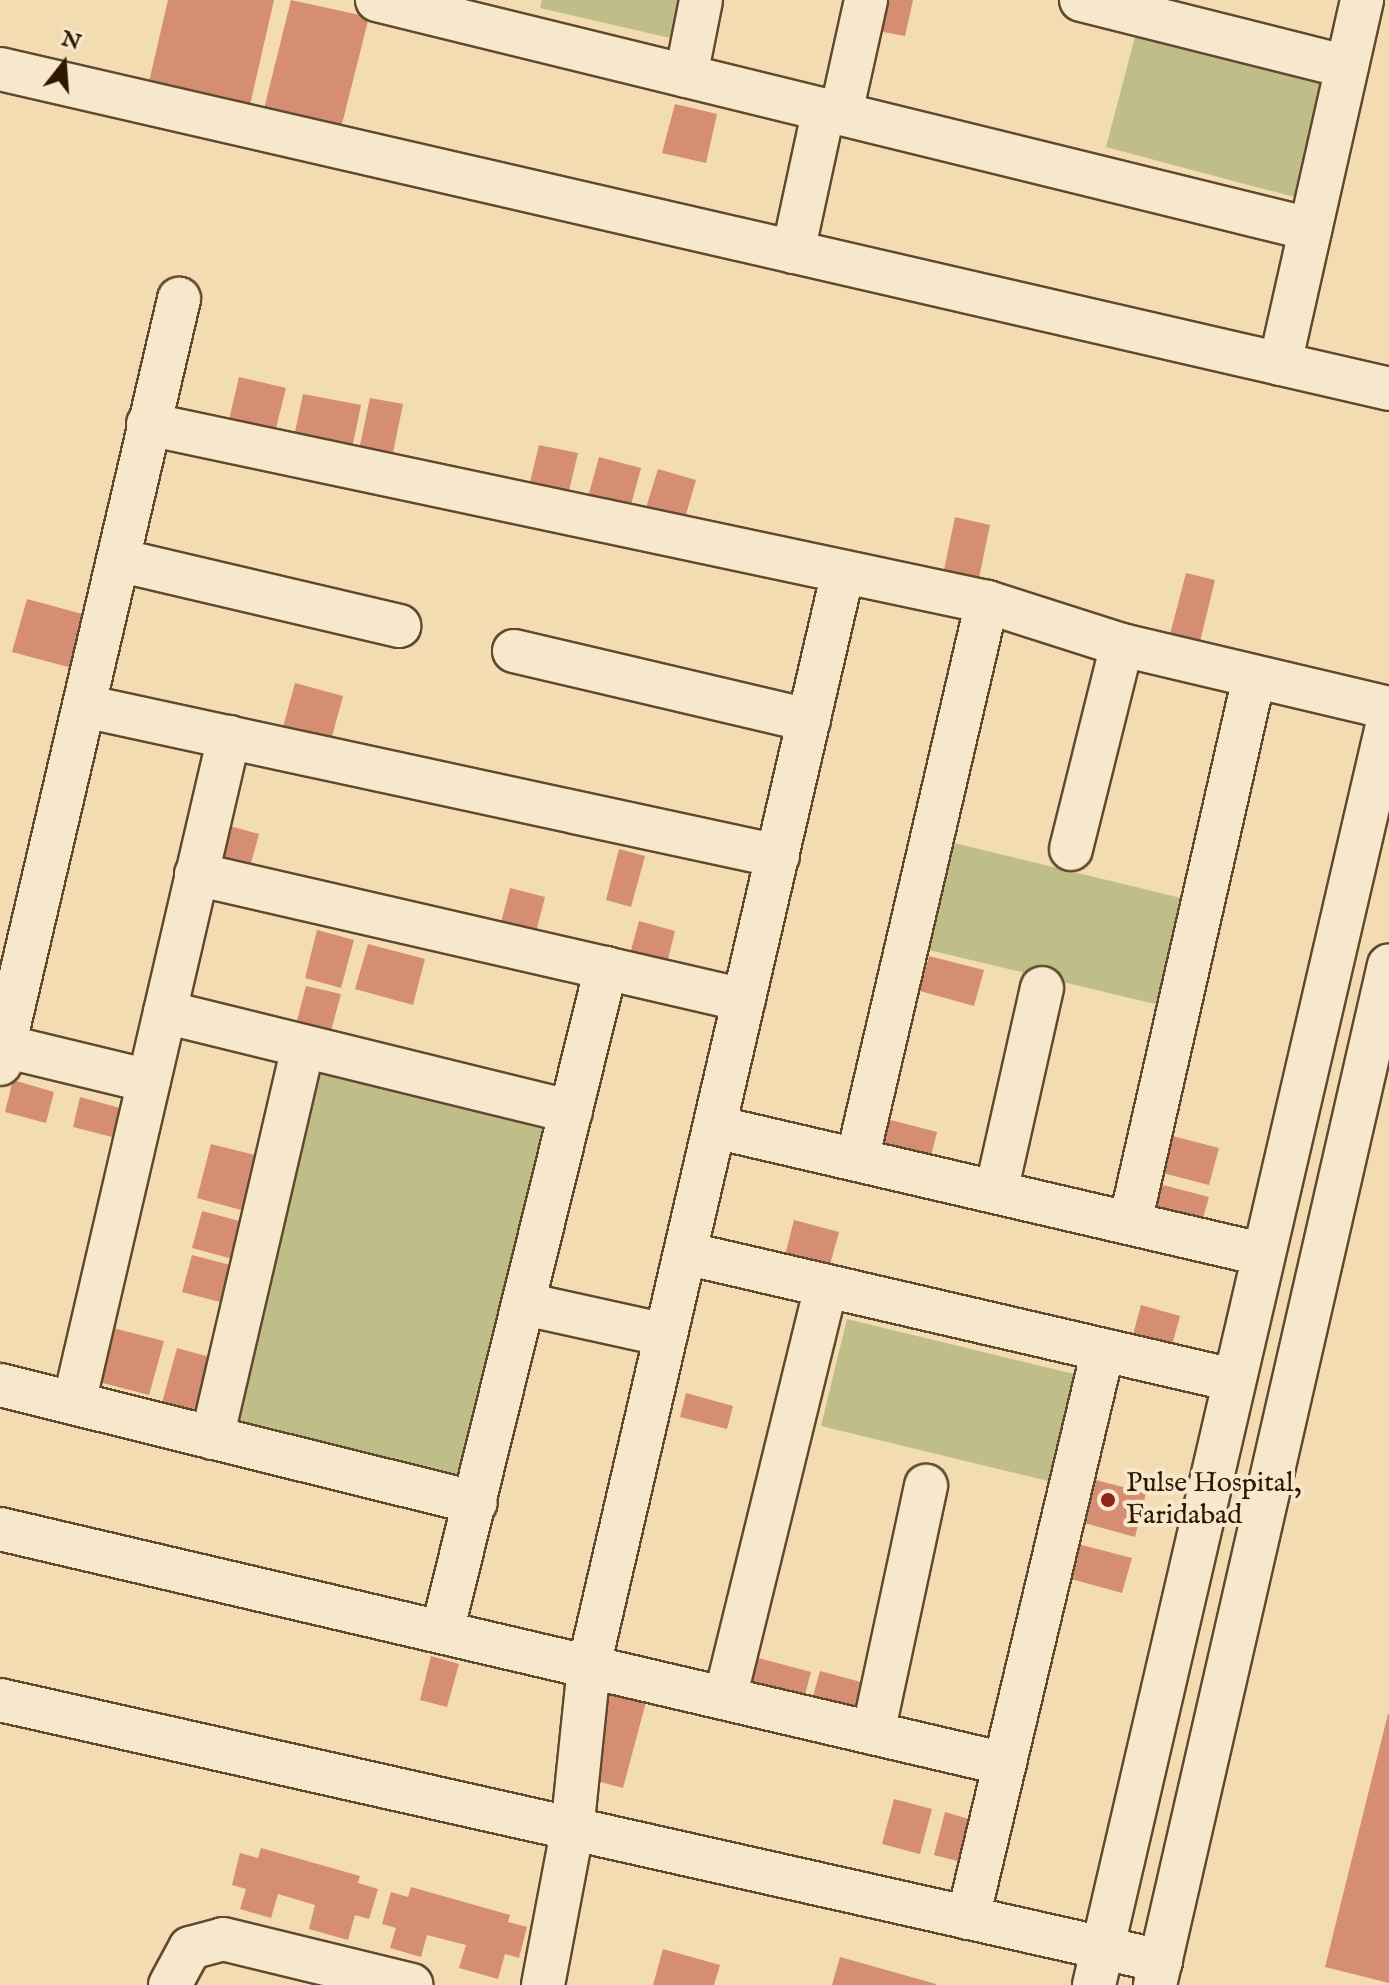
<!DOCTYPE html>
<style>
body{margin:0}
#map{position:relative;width:1389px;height:1985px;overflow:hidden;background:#f3dbb2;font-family:"IM FELL English",serif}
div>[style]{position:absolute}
.green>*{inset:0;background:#c0be88}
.building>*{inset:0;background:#d68e72}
.roads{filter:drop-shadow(2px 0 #60492d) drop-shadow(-2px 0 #60492d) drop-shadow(0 2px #60492d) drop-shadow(0 -2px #60492d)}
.minor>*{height:42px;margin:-21px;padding:0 21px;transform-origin:21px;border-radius:21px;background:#f7e8cd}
.dots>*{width:22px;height:22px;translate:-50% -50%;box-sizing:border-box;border:4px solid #f7e8cd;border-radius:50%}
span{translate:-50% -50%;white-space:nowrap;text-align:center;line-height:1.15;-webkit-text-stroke:8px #f7e8cd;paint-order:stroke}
.poi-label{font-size:28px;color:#2f1801}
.left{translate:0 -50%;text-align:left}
.north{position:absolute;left:24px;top:24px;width:80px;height:80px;-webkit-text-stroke:6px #f7e8cd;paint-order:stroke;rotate:17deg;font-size:22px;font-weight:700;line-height:32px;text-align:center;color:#2f1801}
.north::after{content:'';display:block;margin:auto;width:28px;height:36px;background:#2f1801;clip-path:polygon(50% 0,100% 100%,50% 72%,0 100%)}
</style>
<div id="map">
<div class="green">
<i style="clip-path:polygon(542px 0,679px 0,670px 38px,540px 8px)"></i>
<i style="clip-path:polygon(1136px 33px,1324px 83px,1294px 197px,1106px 147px)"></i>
<i style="clip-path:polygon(954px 843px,1185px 899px,1159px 1005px,929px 950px)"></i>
<i style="clip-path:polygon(316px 1065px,553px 1124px,466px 1479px,229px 1421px)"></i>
<i style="clip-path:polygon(847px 1319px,1078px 1375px,1052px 1482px,821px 1426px)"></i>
</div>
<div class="building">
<i style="clip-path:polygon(168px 0,274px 0,250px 105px,149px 82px)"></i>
<i style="clip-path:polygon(291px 0,369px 17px,340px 132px,263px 113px)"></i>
<i style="clip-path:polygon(885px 0,913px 0,905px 36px,878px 31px)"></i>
<i style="clip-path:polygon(675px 104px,717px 114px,706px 163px,662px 153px)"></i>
<i style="clip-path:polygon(239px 377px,286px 388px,272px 444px,226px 433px)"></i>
<i style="clip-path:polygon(303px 394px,361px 405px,349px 463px,291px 451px)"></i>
<i style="clip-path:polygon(370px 398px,403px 404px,389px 472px,356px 464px)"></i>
<i style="clip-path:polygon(539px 445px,578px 453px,564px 512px,525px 503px)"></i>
<i style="clip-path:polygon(599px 457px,641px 468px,626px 523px,584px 512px)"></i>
<i style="clip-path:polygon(658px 469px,696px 480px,680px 535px,641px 524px)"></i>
<i style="clip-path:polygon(955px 517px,990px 525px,975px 597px,940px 589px)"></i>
<i style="clip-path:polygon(1186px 573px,1215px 580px,1196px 658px,1166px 650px)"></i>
<i style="clip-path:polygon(27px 599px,86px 615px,72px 668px,12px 652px)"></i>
<i style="clip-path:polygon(295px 683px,343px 696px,330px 744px,282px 731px)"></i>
<i style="clip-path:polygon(230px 826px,259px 834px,247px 878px,219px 870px)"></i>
<i style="clip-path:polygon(619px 849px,645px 856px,631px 907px,606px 900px)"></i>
<i style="clip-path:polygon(510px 888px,545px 897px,533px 944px,498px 934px)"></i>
<i style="clip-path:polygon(639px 921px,675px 931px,665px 971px,628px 961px)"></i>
<i style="clip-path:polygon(317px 930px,354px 940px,341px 988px,305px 978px)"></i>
<i style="clip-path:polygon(368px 944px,425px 959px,413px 1005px,355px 989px)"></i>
<i style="clip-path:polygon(929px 956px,984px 970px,974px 1006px,920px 991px)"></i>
<i style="clip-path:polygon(306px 986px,341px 994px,329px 1038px,295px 1028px)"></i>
<i style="clip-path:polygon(13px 1080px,54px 1092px,46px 1123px,5px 1112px)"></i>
<i style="clip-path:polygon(80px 1097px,120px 1108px,112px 1137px,73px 1127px)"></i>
<i style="clip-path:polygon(883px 1118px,937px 1132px,930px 1160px,875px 1145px)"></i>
<i style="clip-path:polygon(1161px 1133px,1219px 1148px,1209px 1185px,1151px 1170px)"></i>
<i style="clip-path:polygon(211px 1144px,259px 1156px,245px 1211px,197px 1198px)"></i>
<i style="clip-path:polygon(1148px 1181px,1209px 1197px,1199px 1232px,1139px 1215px)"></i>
<i style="clip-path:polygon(202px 1211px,243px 1222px,233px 1259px,192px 1248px)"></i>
<i style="clip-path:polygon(794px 1220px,839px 1232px,826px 1279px,782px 1267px)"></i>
<i style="clip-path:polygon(192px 1255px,230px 1265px,220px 1302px,182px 1292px)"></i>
<i style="clip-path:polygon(1141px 1305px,1180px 1316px,1169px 1356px,1130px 1346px)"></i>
<i style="clip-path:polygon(109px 1327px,164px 1341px,149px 1395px,95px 1381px)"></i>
<i style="clip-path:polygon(177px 1348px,228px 1362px,213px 1417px,162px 1403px)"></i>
<i style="clip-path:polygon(686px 1393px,733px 1406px,727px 1429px,680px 1417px)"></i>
<i style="clip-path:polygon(1088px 1478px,1146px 1493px,1135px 1537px,1077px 1521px)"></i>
<i style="clip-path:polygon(1074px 1543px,1132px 1558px,1122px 1593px,1064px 1577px)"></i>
<i style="clip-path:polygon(431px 1656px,459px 1664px,447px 1707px,420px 1700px)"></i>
<i style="clip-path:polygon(751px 1656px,811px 1672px,802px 1706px,742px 1690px)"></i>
<i style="clip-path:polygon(820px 1671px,872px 1685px,863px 1721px,810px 1707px)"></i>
<i style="clip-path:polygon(602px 1686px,647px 1698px,623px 1788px,579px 1776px)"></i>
<i style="clip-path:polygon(1388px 1714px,1389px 1714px,1389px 1983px,1325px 1967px)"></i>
<i style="clip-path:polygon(894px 1799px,932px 1809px,920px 1854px,882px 1844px)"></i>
<i style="clip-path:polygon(945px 1812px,972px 1820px,961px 1862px,934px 1855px)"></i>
<i style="clip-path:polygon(261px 1848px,360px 1876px,358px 1883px,378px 1889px,369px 1919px,355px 1915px,348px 1940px,309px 1929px,315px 1905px,278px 1894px,271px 1918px,240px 1909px,246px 1889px,232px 1885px,240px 1853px,258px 1858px)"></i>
<i style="clip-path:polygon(411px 1887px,510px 1915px,508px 1922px,527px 1927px,519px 1958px,505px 1954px,498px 1979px,459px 1968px,466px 1945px,427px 1935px,421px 1957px,390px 1948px,396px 1928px,382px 1924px,391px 1892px,408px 1897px)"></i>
<i style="clip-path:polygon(663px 1949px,720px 1965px,714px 1985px,653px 1985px)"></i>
<i style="clip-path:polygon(840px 1957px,936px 1984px,936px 1985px,832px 1985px)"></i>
</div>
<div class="roads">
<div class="minor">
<i style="left:377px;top:0;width:961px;rotate:13.79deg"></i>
<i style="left:1081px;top:0;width:274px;rotate:14.1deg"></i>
<i style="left:0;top:69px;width:1425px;rotate:12.97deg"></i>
<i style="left:686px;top:76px;width:77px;rotate:-78.8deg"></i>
<i style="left:841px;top:113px;width:116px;rotate:-77.5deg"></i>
<i style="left:793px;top:252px;width:146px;rotate:-77.8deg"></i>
<i style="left:1280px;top:364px;width:373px;rotate:-77.3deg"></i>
<i style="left:148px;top:424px;width:858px;rotate:11.98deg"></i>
<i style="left:987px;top:602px;width:142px;rotate:17.7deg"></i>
<i style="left:1122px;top:645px;width:274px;rotate:13.3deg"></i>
<i style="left:118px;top:560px;width:289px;rotate:13.2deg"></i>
<i style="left:514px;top:651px;width:303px;rotate:13.2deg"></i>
<i style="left:84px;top:706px;width:710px;rotate:12.2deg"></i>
<i style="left:1071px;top:849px;width:210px;rotate:-76deg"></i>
<i style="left:196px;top:874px;width:562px;rotate:12.95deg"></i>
<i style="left:165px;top:1012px;width:418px;rotate:13.8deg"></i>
<i style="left:4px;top:1046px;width:149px;rotate:13.6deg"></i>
<i style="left:0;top:1064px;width:786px;rotate:-76.83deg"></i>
<i style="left:715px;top:1127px;width:561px;rotate:13.09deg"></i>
<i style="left:857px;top:1160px;width:573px;rotate:-76.89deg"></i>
<i style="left:996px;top:1192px;width:209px;rotate:-77.3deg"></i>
<i style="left:1130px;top:1223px;width:560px;rotate:-77.2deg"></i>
<i style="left:685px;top:1253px;width:563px;rotate:13.05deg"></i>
<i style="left:525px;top:1304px;width:144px;rotate:12.4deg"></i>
<i style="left:0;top:1385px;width:490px;rotate:13.9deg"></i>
<i style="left:74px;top:1403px;width:684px;rotate:-76.9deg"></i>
<i style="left:212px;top:1438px;width:402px;rotate:-76.9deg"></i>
<i style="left:0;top:1529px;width:1032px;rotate:13.16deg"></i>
<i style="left:442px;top:1632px;width:684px;rotate:-76.13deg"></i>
<i style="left:725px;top:1698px;width:424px;rotate:-76.2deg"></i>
<i style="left:0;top:1700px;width:1190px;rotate:12.67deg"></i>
<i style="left:873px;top:1733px;width:253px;rotate:-77.9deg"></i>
<i style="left:968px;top:1918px;width:584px;rotate:-76.63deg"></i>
<i style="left:170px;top:1985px;width:42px;rotate:-61.6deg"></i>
<i style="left:190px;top:1948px;width:34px;rotate:-15deg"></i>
<i style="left:223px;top:1939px;width:194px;rotate:13.7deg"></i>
<i style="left:543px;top:1985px;width:157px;rotate:-79.3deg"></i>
<i style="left:572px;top:1831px;width:166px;rotate:-84.1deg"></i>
<i style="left:589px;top:1666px;width:1123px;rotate:-76.93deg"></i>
<i style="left:1094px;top:1985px;width:1302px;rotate:-76.9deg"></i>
<i style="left:1155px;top:1985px;width:1046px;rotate:-77.08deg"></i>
</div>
</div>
<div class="dots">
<i style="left:1108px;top:1500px;background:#8f2418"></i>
</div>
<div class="poi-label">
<span class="left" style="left:1126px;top:1500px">Pulse Hospital,<br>Faridabad</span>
</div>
<div class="north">N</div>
</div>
